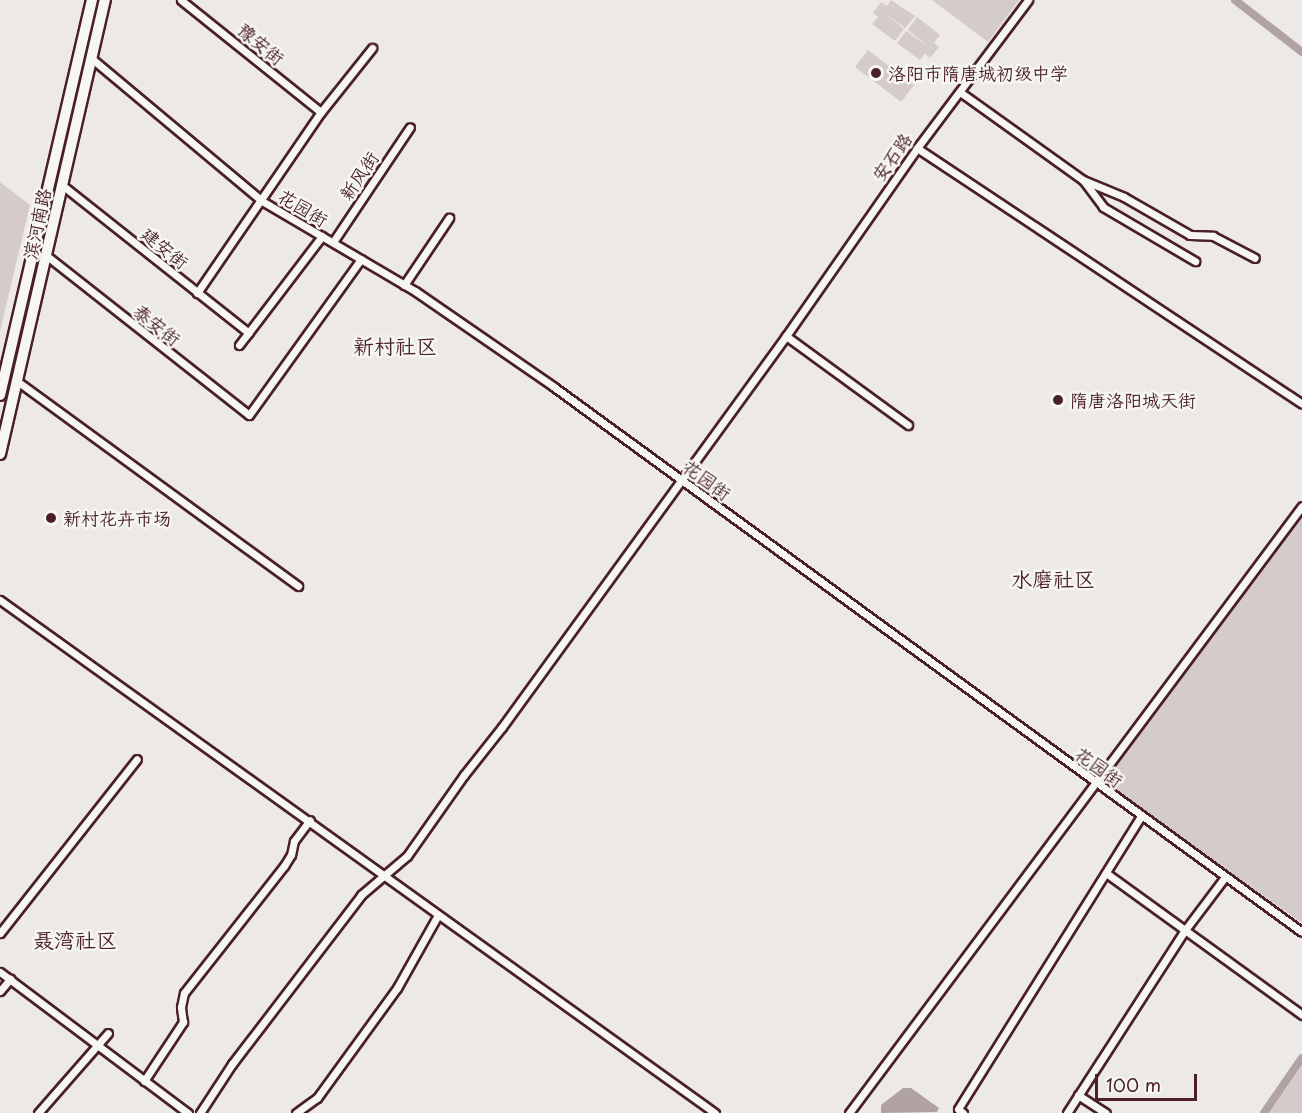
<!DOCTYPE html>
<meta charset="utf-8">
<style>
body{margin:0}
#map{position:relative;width:1302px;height:1113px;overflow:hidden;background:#ece9e6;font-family:"Playpen Sans","LXGW WenKai TC",sans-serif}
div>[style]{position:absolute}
.green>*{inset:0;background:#d4cbca}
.water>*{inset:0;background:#b1a2a3}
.canal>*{height:8px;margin:-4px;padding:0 4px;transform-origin:4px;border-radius:4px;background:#b1a2a3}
.roads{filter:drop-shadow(2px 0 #4a1f2b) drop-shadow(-2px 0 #4a1f2b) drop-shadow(0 2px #4a1f2b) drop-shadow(0 -2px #4a1f2b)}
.street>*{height:7px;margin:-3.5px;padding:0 3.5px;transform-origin:3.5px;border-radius:3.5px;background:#f6f6f2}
.primary>*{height:10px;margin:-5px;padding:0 5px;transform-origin:5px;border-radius:5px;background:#f6f6f2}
.dots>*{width:16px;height:16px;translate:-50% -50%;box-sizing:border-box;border:3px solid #f6f6f2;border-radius:50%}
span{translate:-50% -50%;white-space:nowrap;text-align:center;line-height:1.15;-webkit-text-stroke:5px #f6f6f2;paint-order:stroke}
.street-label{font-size:18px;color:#4a1f2b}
.poi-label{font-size:18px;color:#4a1f2b}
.left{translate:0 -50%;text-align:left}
.quarter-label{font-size:21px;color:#4a1f2b}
.scale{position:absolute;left:1095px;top:1074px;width:102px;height:27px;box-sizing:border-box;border:3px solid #4a1f2b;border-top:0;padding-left:8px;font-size:18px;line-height:21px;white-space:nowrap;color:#4a1f2b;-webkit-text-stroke:4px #f6f6f2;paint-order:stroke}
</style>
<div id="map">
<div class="green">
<i style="clip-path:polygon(891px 0,915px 16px,905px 28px,882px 11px,904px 29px,895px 41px,872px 24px,878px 17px,873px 13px,881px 2px,887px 6px)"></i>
<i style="clip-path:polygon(932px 0,1019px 0,988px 42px)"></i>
<i style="clip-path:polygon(917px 17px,940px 35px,934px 43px,939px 47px,930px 58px,925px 53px,920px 60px,897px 43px,906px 31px,930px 48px,908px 30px)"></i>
<i style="clip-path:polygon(868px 50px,914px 85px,901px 102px,855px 67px)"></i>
<i style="clip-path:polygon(0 182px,30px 205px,0 331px)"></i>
<i style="clip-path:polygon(1302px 517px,1302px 923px,1100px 782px)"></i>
<i style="clip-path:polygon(1302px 1066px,1302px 1113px,1269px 1113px)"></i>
</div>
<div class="water">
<i style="clip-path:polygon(903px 1088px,911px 1088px,939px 1108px,937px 1112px,881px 1113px,881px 1105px)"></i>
</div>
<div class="canal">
<i style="left:1235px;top:0;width:85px;rotate:37.8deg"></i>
<i style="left:1264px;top:1113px;width:67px;rotate:-55.4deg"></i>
</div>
<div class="roads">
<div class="street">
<i style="left:181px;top:0;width:179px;rotate:38.7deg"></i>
<i style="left:91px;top:58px;width:223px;rotate:39.9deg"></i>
<i style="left:262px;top:201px;width:178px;rotate:30.5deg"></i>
<i style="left:415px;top:291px;width:169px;rotate:34.6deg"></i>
<i style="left:554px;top:387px;width:925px;rotate:36.08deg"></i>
<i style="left:960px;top:92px;width:151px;rotate:35.6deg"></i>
<i style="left:1083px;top:180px;width:44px;rotate:22.5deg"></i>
<i style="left:1124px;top:197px;width:76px;rotate:29.9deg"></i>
<i style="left:1190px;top:235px;width:23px;rotate:2deg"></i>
<i style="left:1213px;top:236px;width:47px;rotate:27.6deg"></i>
<i style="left:917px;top:148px;width:462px;rotate:33.6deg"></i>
<i style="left:1083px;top:180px;width:34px;rotate:53deg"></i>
<i style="left:1103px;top:207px;width:107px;rotate:30.4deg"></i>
<i style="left:62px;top:185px;width:238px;rotate:38.4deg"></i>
<i style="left:333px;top:242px;width:138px;rotate:-56.2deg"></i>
<i style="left:47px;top:256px;width:257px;rotate:38.2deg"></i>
<i style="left:249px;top:415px;width:192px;rotate:-54.3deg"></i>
<i style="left:404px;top:285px;width:81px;rotate:-56.1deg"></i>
<i style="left:197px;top:293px;width:219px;rotate:-55.6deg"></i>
<i style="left:321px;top:112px;width:82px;rotate:-51.4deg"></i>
<i style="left:786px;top:336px;width:229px;rotate:-55.1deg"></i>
<i style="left:917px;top:148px;width:185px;rotate:-53.1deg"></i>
<i style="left:239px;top:345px;width:137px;rotate:-52.7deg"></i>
<i style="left:17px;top:381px;width:348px;rotate:36.1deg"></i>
<i style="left:0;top:600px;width:880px;rotate:35.66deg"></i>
<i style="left:1106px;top:873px;width:242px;rotate:35.9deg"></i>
<i style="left:0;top:933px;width:221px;rotate:-51.8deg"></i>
<i style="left:0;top:972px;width:235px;rotate:36.9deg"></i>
<i style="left:0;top:991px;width:16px;rotate:-50deg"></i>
<i style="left:144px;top:1081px;width:71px;rotate:-56.5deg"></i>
<i style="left:183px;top:1022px;width:15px;rotate:-98deg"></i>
<i style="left:181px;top:1007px;width:14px;rotate:-78deg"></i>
<i style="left:184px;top:993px;width:162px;rotate:-51.8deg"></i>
<i style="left:284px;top:866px;width:13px;rotate:-58deg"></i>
<i style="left:291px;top:855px;width:14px;rotate:-78deg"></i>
<i style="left:294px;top:841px;width:26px;rotate:-53deg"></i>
<i style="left:1078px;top:1095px;width:33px;rotate:33deg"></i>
<i style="left:38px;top:1113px;width:106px;rotate:-48.8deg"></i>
<i style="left:200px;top:1113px;width:59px;rotate:-56.9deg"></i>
<i style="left:232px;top:1064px;width:213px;rotate:-52.6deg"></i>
<i style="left:361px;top:895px;width:60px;rotate:-40.3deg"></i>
<i style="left:407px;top:856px;width:99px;rotate:-54.9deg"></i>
<i style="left:464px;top:775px;width:61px;rotate:-51.6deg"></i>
<i style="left:502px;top:727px;width:483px;rotate:-54deg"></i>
<i style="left:786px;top:336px;width:151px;rotate:36.1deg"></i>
<i style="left:296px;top:1113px;width:26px;rotate:-36deg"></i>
<i style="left:317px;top:1098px;width:136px;rotate:-54deg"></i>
<i style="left:397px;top:988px;width:84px;rotate:-60.7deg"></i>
<i style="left:849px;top:1113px;width:757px;rotate:-53.27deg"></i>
<i style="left:963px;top:1113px;width:6px;rotate:-141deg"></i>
<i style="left:958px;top:1109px;width:345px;rotate:-58deg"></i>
<i style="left:1067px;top:1113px;width:218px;rotate:-57.2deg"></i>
<i style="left:1185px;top:930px;width:66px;rotate:-53deg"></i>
</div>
<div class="primary">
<i style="left:0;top:395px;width:406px;rotate:-76.9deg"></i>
<i style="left:0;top:454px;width:466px;rotate:-77deg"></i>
</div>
</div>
<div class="dots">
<i style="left:876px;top:73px;background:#4a1f2b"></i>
<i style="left:1058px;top:400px;background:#4a1f2b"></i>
<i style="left:51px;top:518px;background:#4a1f2b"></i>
</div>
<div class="street-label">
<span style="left:261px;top:44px;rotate:39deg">豫安街</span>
<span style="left:892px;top:157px;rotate:-55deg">安石路</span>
<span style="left:359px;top:176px;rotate:-56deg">新风街</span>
<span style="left:303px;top:208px;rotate:31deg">花园街</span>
<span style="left:37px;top:224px;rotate:-78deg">滨河南路</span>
<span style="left:165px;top:248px;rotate:39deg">建安街</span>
<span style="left:157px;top:325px;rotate:38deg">泰安街</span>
<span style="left:707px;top:480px;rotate:36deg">花园街</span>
<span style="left:1099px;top:767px;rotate:36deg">花园街</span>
</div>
<div class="poi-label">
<span class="left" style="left:888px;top:73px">洛阳市隋唐城初级中学</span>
<span class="left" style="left:1070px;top:400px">隋唐洛阳城天街</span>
<span class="left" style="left:63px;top:518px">新村花卉市场</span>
</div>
<div class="quarter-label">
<span style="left:395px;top:345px">新村社区</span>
<span style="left:1053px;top:578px">水磨社区</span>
<span style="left:75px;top:939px">聂湾社区</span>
</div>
<div class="scale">100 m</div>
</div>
